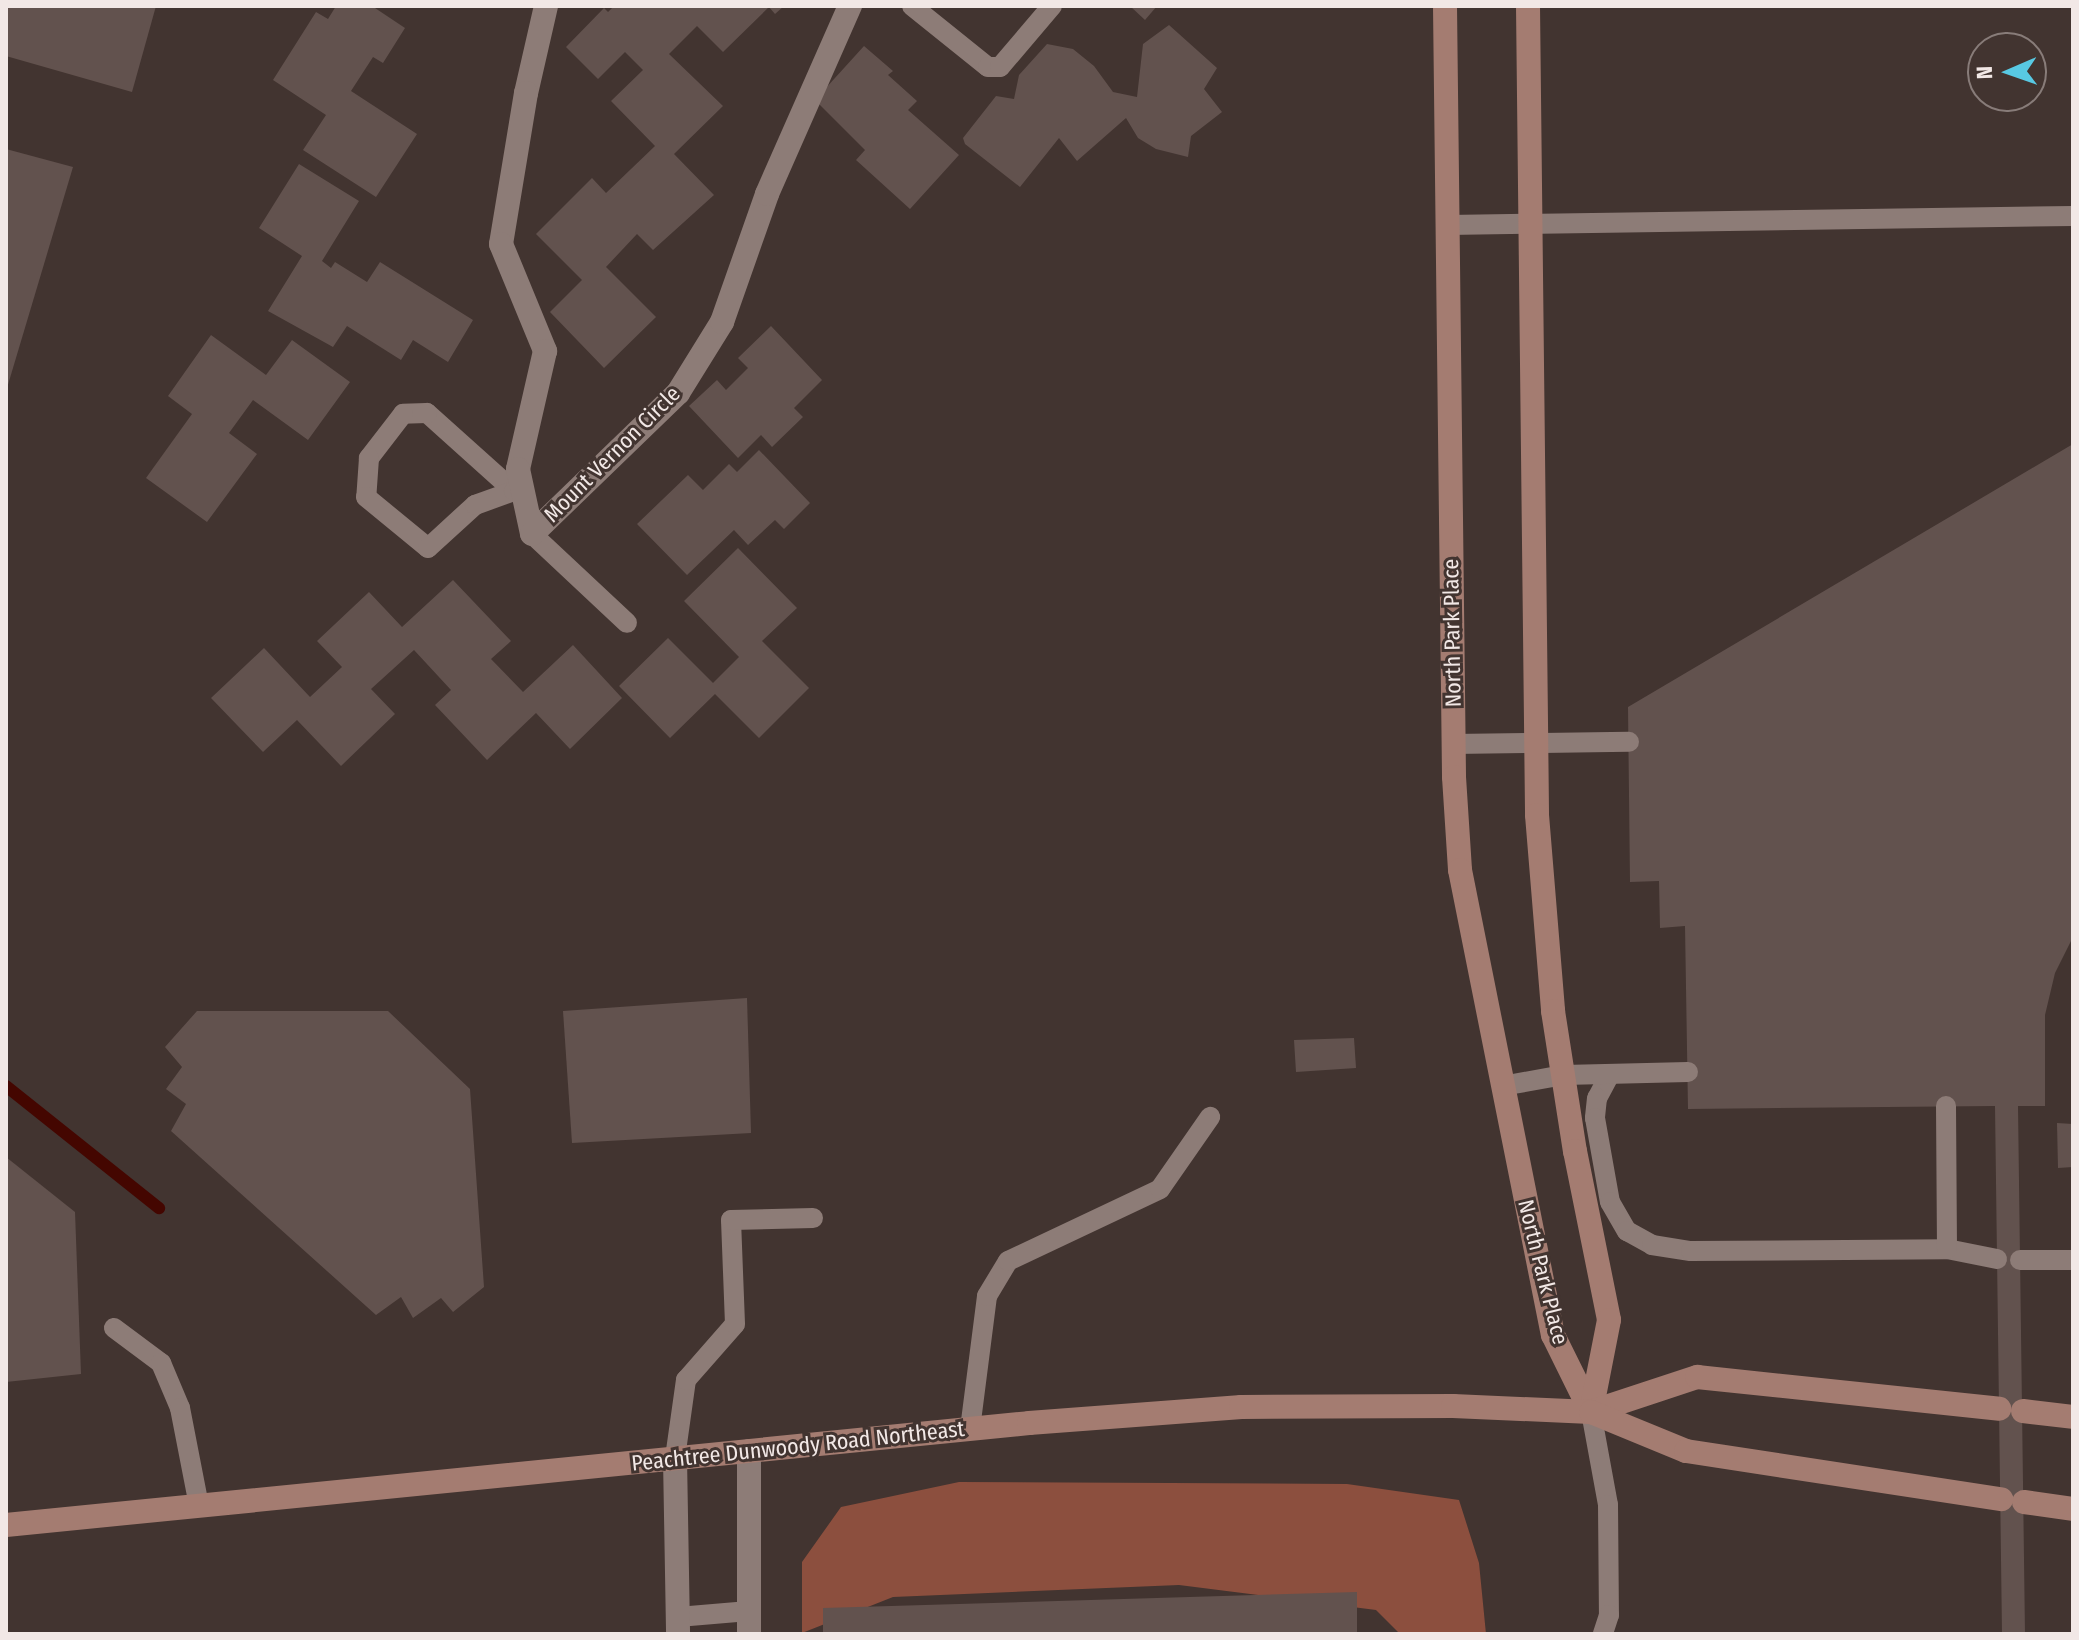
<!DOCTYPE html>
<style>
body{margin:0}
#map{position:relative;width:2079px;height:1640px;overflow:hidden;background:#423430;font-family:"Fira Sans Condensed",sans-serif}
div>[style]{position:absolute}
.green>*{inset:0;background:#8c4f3e}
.stream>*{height:12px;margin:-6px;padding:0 6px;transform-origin:6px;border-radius:6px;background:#440600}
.building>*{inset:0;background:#62524e}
.lane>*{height:20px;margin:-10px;padding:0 10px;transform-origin:10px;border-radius:10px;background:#8d7c77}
.street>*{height:24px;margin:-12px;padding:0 12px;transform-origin:12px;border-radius:12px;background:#8d7c77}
.secondary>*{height:24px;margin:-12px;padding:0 12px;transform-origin:12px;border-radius:12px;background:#a47c71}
span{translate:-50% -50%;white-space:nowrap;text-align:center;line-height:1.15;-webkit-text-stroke:6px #423430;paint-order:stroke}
.street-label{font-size:22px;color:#f2e8e6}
.frame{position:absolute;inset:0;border:8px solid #f2e8e6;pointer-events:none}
.north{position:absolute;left:1967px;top:32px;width:80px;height:80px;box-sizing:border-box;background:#423430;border:2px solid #887c79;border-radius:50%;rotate:268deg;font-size:22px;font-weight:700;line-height:32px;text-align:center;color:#f2e8e6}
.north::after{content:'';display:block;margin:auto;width:28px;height:36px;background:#58c9e3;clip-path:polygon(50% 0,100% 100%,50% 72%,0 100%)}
</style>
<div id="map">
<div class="green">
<i style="clip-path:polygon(959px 1482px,1347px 1484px,1459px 1500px,1479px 1563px,1486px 1634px,1400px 1634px,1376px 1610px,1179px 1585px,893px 1597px,802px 1633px,802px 1562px,841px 1507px)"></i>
</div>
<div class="stream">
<i style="left:6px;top:1086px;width:196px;rotate:38.6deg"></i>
</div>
<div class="building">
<i style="clip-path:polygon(6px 6px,156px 6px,132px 92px,6px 56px)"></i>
<i style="clip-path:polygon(336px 6px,372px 6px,405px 28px,383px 63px,373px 57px,351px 91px,417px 134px,376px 197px,303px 150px,326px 115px,273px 80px,316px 12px,328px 19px)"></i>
<i style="clip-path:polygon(614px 6px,784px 6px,775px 14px,769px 7px,723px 52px,697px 26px,669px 54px,723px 106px,674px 154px,714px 195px,653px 250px,637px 234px,606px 267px,656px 317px,604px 368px,550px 312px,582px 280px,536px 234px,592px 178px,606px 193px,655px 146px,611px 101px,643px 70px,625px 52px,598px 79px,566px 47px,604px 8px,608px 12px)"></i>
<i style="clip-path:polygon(1130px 6px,1157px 6px,1145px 20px)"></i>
<i style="clip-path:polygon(1169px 25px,1217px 68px,1204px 89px,1222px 112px,1191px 136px,1188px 157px,1156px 149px,1138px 138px,1126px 118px,1077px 161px,1059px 138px,1020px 187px,965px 144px,963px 138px,996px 96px,1014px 99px,1019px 75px,1047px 44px,1073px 49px,1094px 66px,1113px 92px,1137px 97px,1143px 44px)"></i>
<i style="clip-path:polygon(864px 46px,893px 71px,888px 75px,917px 101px,908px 110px,959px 155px,910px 209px,856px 160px,865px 150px,815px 100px)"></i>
<i style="clip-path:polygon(6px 149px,73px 167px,7px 388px,6px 388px)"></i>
<i style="clip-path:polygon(299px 164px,359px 201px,322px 261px,331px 268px,335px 262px,367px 282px,380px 262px,473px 320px,448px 362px,413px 340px,401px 360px,347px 326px,333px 347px,268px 311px,302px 256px,259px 228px)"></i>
<i style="clip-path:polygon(771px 326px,822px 380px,794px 408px,803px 417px,772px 447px,761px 435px,738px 458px,689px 406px,717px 380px,726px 390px,748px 368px,738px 358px)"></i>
<i style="clip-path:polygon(211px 335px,266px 375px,292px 340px,350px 382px,308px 440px,253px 400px,229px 433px,257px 454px,207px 522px,146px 478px,192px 414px,168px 396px)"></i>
<i style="clip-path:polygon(2073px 444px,2073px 937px,2055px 973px,2045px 1015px,2045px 1106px,2018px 1106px,2025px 1634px,2002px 1634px,1995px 1106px,1688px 1109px,1685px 926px,1660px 928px,1659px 881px,1630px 882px,1628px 707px)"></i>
<i style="clip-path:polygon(759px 450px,810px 503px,784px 529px,775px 520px,748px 545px,734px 530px,687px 575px,637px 524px,688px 475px,703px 490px,729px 464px,737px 472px)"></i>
<i style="clip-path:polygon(738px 548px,797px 608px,762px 641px,809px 688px,759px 738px,715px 694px,670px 738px,619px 686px,668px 638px,713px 683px,739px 657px,684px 601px)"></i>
<i style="clip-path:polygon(453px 580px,511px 641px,491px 659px,523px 692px,573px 645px,622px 698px,570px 749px,536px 713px,487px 760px,435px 705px,451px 690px,414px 650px,371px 689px,395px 714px,341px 766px,297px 720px,263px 752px,211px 698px,264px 648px,310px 697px,342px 667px,317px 641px,369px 592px,402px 627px)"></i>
<i style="clip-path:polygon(747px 998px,751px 1133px,572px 1143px,563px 1011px)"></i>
<i style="clip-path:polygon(197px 1011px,388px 1011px,470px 1089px,484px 1287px,453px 1312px,441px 1298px,413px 1318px,401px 1297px,376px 1315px,171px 1131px,186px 1104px,166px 1089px,182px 1067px,165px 1047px)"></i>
<i style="clip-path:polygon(1354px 1038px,1356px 1068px,1296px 1072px,1294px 1040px)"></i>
<i style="clip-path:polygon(2057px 1123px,2073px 1124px,2073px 1167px,2058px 1168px)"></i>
<i style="clip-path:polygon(6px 1157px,75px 1212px,81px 1374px,6px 1382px)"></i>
<i style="clip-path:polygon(1357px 1592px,1357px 1634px,823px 1634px,823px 1608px)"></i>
</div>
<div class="lane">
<i style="left:912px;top:6px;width:97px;rotate:38.8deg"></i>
<i style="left:988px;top:67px;width:12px"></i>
<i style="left:1000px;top:67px;width:80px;rotate:-49.6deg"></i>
<i style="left:1448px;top:225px;width:625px;rotate:-0.83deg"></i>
<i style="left:514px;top:491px;width:117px;rotate:-138.1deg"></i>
<i style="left:427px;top:413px;width:24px;rotate:178deg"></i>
<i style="left:403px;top:414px;width:56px;rotate:127.7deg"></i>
<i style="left:369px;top:458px;width:39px;rotate:94deg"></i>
<i style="left:366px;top:497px;width:80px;rotate:39.4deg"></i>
<i style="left:428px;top:548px;width:64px;rotate:-42.5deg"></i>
<i style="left:475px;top:505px;width:41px;rotate:-19.7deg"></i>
<i style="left:514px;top:491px;width:9px;rotate:-27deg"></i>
<i style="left:532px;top:534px;width:130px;rotate:43.1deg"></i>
<i style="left:1453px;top:744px;width:176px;rotate:-0.7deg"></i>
<i style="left:1610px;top:1074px;width:27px;rotate:118deg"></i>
<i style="left:1597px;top:1098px;width:20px;rotate:96deg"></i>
<i style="left:1595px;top:1118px;width:85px;rotate:79.9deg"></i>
<i style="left:1610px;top:1202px;width:34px;rotate:60deg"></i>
<i style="left:1627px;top:1231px;width:29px;rotate:29deg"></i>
<i style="left:1652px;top:1245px;width:39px;rotate:9deg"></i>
<i style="left:1691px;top:1251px;width:256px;rotate:-0.4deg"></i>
<i style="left:1947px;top:1249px;width:51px;rotate:11.3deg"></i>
<i style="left:1502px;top:1086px;width:63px;rotate:-10.1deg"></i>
<i style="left:1564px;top:1075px;width:124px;rotate:-1.4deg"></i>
<i style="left:1946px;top:1106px;width:143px;rotate:89.6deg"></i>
<i style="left:2020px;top:1260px;width:53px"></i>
<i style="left:114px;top:1328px;width:59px;rotate:36.7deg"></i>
<i style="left:161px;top:1363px;width:49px;rotate:67.1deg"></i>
<i style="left:180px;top:1408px;width:100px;rotate:79deg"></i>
<i style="left:1591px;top:1412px;width:95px;rotate:79.6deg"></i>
<i style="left:1608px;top:1505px;width:110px;rotate:89.5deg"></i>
<i style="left:1609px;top:1615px;width:20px;rotate:108deg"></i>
<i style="left:970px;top:1429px;width:134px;rotate:-82.7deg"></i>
<i style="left:987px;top:1296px;width:41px;rotate:-59deg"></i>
<i style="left:1008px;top:1261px;width:168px;rotate:-25.3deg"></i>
<i style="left:1160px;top:1189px;width:88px;rotate:-55.2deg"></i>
<i style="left:675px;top:1458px;width:79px;rotate:-82deg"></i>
<i style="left:686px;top:1380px;width:74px;rotate:-48.8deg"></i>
<i style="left:735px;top:1324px;width:104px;rotate:-92.2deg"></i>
<i style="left:731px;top:1220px;width:82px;rotate:-1.4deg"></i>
<i style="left:678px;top:1617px;width:71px;rotate:-4.8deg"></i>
</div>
<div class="street">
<i style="left:546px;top:6px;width:89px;rotate:102.9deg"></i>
<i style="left:526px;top:93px;width:153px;rotate:99.4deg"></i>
<i style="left:501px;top:244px;width:116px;rotate:67.6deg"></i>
<i style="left:545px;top:351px;width:121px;rotate:102.9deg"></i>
<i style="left:518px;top:469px;width:66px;rotate:77.8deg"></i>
<i style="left:532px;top:534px;width:203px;rotate:-44deg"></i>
<i style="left:678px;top:393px;width:84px;rotate:-58.2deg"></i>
<i style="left:722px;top:322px;width:136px;rotate:-70.6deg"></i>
<i style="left:767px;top:194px;width:206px;rotate:-66.2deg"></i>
<i style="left:675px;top:1458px;width:176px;rotate:89deg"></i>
<i style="left:749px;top:1634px;width:183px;rotate:-90deg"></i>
</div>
<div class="secondary">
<i style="left:1445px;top:6px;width:771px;rotate:89.33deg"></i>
<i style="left:1454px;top:777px;width:93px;rotate:86.3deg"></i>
<i style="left:1460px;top:870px;width:474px;rotate:78.7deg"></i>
<i style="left:1553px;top:1335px;width:86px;rotate:63.7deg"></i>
<i style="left:1528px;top:6px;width:809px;rotate:89.36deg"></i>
<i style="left:1537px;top:815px;width:197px;rotate:85.3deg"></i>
<i style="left:1553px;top:1011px;width:142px;rotate:81.1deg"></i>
<i style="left:1575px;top:1151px;width:172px;rotate:78.6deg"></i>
<i style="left:1609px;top:1320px;width:94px;rotate:101.1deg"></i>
<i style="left:2023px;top:1411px;width:50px;rotate:6.8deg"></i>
<i style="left:1591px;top:1412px;width:112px;rotate:-18.3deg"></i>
<i style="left:1697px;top:1377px;width:304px;rotate:6deg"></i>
<i style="left:2024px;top:1502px;width:49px;rotate:8.1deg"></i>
<i style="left:6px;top:1525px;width:1028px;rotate:-5.69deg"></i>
<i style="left:1029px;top:1423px;width:213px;rotate:-4.3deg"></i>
<i style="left:1241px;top:1407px;width:212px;rotate:-0.3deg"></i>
<i style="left:1453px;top:1406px;width:138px;rotate:2.5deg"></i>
<i style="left:1591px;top:1412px;width:103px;rotate:22.3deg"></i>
<i style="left:1686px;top:1451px;width:319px;rotate:8.7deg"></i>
</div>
<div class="street-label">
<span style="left:612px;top:454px;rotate:-45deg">Mount Vernon Circle</span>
<span style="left:1452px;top:633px;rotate:-91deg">North Park Place</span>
<span style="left:1543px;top:1272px;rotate:76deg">North Park Place</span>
<span style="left:798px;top:1446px;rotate:-6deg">Peachtree Dunwoody Road Northeast</span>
</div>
<div class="frame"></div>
<div class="north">N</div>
</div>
